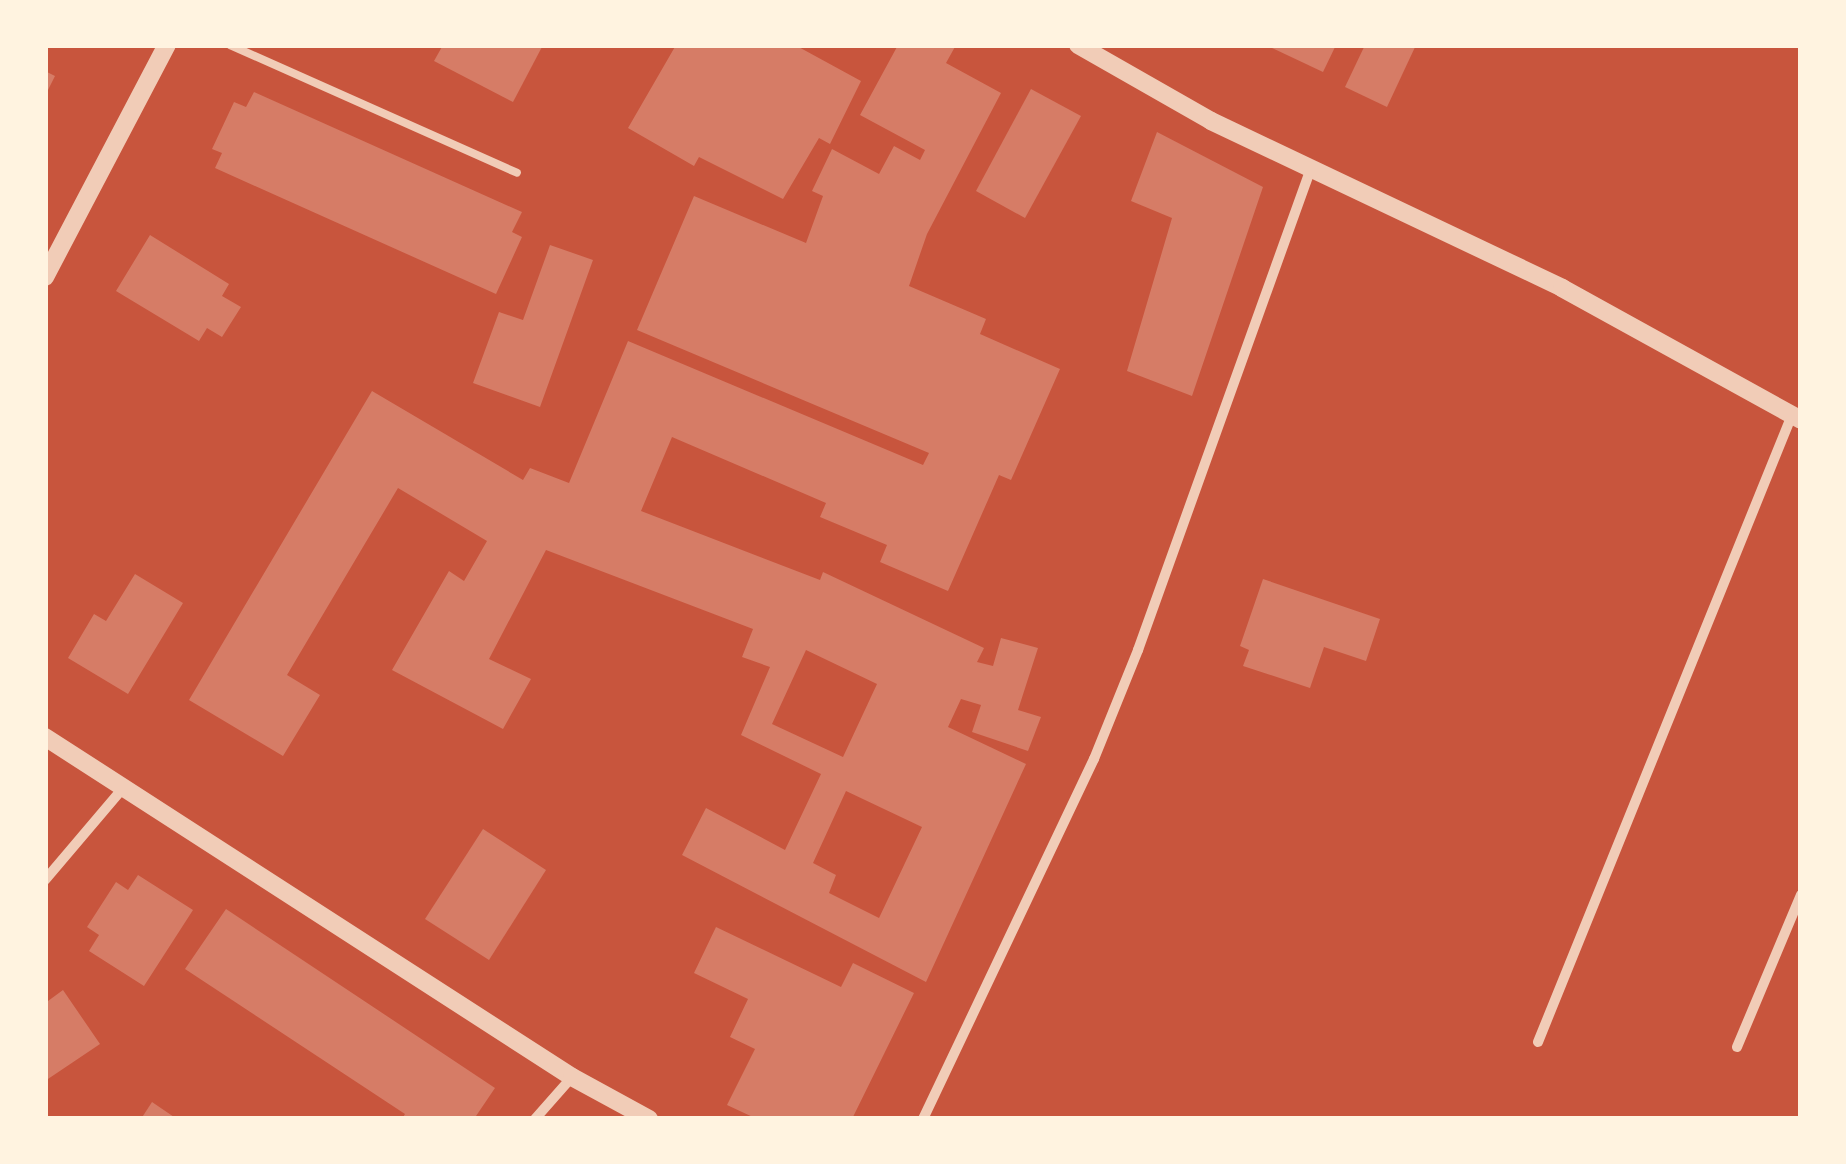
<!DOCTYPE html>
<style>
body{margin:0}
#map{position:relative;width:1846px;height:1164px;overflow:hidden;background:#c8553d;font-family:Cabin,sans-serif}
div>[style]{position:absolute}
.building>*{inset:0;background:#d67c66}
.service>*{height:8px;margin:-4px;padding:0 4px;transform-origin:4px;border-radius:4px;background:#f1ccb7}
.minor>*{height:10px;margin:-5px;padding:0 5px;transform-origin:5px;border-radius:5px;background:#f1ccb7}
.tertiary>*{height:18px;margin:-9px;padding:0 9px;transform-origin:9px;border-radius:9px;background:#f1ccb7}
span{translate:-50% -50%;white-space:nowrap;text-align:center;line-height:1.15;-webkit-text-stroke:9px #fff3e0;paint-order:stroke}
.frame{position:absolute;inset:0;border:48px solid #fff3e0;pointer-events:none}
</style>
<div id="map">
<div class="building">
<i style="clip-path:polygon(443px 45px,543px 45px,513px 102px,434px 61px)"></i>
<i style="clip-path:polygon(676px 45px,795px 45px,861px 81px,830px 144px,819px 138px,783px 199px,699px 157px,694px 166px,628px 128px)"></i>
<i style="clip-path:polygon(evenodd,898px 45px,956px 45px,946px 63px,1001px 93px,927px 234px,909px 286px,986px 319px,980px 334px,1060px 369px,1011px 480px,999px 475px,948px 591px,880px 562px,887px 545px,820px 517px,826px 503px,672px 437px,641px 511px,820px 580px,823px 572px,984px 648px,977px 662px,993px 666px,1001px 638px,1038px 648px,1018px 710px,1041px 717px,1028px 751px,972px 732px,981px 705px,961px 699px,948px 727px,1026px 764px,926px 982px,682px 855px,706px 808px,785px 850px,821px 774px,741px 735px,770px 667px,742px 657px,753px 629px,546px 550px,489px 659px,531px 679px,503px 729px,392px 670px,449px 571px,464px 581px,487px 541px,398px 488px,287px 675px,320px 695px,283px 756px,189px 700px,372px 391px,523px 480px,530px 468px,569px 483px,628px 341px,923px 465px,929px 453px,637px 330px,694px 196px,806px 243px,823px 196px,812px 191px,832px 149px,879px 174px,894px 146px,920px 160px,925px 150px,860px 115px,898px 45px,806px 650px,877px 684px,843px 757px,772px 724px,806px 650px,898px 45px,846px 791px,922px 827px,879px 918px,829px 893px,836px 875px,813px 863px,846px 791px)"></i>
<i style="clip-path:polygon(1266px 45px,1336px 45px,1323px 72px)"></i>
<i style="clip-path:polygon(1365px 45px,1416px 45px,1387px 107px,1345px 87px)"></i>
<i style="clip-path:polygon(45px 71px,55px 76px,45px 96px)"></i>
<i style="clip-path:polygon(1031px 89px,1081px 116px,1025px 218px,976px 191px)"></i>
<i style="clip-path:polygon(254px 92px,522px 212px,512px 232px,522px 237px,496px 294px,215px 168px,222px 153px,212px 149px,234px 102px,246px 107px)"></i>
<i style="clip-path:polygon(1157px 132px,1263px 187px,1192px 396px,1127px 371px,1172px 218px,1131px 201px)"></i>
<i style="clip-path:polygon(150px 235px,229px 284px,222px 296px,241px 307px,222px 337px,207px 328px,199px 341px,116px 291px)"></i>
<i style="clip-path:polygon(550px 245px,593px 260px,540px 407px,473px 383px,499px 312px,523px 320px)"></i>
<i style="clip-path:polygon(135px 574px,183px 603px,128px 694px,68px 658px,94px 614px,106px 621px)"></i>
<i style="clip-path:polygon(1263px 579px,1380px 619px,1366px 661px,1324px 647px,1310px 688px,1243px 666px,1249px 650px,1240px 646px)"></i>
<i style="clip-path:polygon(483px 829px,546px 870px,489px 960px,425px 919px)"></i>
<i style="clip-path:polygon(138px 875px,193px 910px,144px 986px,89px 951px,99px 935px,87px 927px,116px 882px,128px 890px)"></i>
<i style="clip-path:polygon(226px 909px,495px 1088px,474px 1119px,402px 1119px,405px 1114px,185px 969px)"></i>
<i style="clip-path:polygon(716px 927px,841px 987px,853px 963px,914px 993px,852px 1119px,757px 1119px,727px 1105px,755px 1049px,730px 1037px,748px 999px,694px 973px)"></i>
<i style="clip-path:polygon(63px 990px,100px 1044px,45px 1081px,45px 996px,48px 1001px)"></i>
<i style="clip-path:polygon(152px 1102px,177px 1119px,141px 1119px)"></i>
</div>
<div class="service">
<i style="left:230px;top:45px;width:314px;rotate:24deg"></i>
</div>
<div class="minor">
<i style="left:45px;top:880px;width:122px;rotate:-49.7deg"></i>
<i style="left:1538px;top:1042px;width:676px;rotate:-67.95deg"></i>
<i style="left:1737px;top:1047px;width:165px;rotate:-67.2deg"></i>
<i style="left:535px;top:1119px;width:56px;rotate:-48.6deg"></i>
<i style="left:923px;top:1119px;width:399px;rotate:-64.6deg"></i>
<i style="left:1094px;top:759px;width:118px;rotate:-68deg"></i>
<i style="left:1138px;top:650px;width:509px;rotate:-70.25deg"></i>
</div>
<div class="tertiary">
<i style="left:1078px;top:45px;width:153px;rotate:29.7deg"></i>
<i style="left:1211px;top:121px;width:389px;rotate:25.4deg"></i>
<i style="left:1562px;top:288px;width:273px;rotate:28.9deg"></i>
<i style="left:45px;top:277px;width:262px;rotate:-62.3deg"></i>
<i style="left:45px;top:737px;width:627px;rotate:32.83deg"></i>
<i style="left:572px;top:1077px;width:88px;rotate:28.6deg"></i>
</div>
<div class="frame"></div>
</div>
